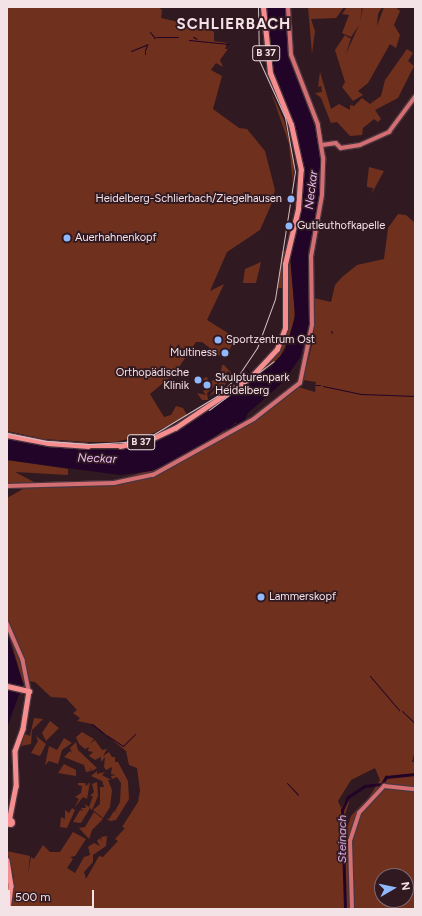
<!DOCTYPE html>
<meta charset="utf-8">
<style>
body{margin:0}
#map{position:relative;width:422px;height:916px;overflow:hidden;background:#311921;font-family:Figtree,sans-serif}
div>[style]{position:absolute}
.green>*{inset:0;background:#6f311d}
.water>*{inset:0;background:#210427}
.stream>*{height:1px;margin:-0.5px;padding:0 0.5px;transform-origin:0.5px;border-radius:0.5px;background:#210427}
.canal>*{height:2px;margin:-1px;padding:0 1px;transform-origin:1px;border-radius:1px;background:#210427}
.river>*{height:2.5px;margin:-1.25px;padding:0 1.25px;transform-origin:1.25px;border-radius:1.25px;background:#210427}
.roads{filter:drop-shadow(1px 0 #4c353d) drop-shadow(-1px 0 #4c353d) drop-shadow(0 1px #4c353d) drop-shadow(0 -1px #4c353d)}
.secondary>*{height:3.5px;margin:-1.75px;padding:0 1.75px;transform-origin:1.75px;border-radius:1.75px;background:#d36e72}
.primary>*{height:4.5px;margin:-2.25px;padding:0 2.25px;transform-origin:2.25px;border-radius:2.25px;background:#f68e90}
.primary>.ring{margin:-2.25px;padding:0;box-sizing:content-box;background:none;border:4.5px solid #f68e90;border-radius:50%}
.rail>*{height:1px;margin:-0.5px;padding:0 0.5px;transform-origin:0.5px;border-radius:0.5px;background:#d1bfc4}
.dots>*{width:11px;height:11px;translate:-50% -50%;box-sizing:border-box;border:2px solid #311921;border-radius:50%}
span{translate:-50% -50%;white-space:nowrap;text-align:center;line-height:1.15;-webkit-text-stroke:3.5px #311921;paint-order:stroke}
.shield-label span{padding:1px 3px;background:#311921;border:1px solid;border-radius:3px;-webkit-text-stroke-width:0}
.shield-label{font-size:10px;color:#f3e2e6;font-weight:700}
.poi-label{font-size:11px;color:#f3e2e6}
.right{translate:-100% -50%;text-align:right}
.left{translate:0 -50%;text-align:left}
.water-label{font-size:12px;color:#eabbf5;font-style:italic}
.district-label{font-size:15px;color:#f3e2e6;font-weight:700;letter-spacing:1px}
.frame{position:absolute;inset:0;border:8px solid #f3e2e6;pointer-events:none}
.north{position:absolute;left:374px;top:868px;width:40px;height:40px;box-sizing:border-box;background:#311921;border:1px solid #7f6970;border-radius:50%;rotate:81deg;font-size:11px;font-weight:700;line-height:16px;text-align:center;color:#f3e2e6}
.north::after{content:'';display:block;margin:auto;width:14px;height:18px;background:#91b8fd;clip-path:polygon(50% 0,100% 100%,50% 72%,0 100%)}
.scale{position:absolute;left:8px;top:890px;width:86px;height:18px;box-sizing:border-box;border:2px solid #f3e2e6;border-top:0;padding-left:5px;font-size:12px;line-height:14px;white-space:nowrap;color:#f3e2e6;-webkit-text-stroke:3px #311921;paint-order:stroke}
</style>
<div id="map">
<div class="green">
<i style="clip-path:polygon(7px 7px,158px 7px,162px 10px,161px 18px,209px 29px,214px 32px,214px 41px,227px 43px,225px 49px,228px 49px,220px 60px,223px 67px,216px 63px,211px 70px,222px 76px,213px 109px,239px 128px,247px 129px,265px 151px,275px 190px,271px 205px,260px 230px,227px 252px,210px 291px,224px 284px,207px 320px,236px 338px,224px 359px,202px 342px,196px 342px,175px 373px,150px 394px,164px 417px,171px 415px,176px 406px,183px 408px,187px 415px,154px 433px,115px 442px,87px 442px,44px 439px,7px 431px)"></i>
<i style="clip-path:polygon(308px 7px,344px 7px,336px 18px,311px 19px,315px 31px,312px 54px)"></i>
<i style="clip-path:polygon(347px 7px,362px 7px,360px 22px,363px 7px,382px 7px,378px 14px,377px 26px,384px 7px,395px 7px,400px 11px,394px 25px,400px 35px,396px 48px,390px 44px,368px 83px,358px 91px,363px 95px,353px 101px,342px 87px,345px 82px,335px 50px,345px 35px,349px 38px,351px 38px,346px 54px,359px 25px,351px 37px,342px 33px,349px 15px,342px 14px)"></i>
<i style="clip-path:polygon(407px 49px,413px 53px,408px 61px,414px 66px,398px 98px,375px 110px,381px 119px,378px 122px,374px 119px,363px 128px,362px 135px,350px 136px,337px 122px,331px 123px,321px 98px,315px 93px,322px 92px,321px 86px,318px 87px,320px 72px,331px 109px,339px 104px,350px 110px,350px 105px,354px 106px,362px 98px,370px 104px,381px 96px,385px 80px)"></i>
<i style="clip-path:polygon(271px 92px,284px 120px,290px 143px,294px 162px,293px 185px,289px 144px)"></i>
<i style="clip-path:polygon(369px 167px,384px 171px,372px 193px,373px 188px,367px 187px,367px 184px)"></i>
<i style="clip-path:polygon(evenodd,398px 214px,406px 215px,415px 223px,415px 750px,412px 762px,415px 762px,415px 909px,354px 909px,352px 837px,359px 813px,380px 780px,375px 768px,351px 780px,338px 801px,341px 808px,347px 798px,349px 802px,342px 824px,344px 838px,351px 816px,364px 802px,354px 822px,350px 836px,351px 909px,9px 909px,14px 878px,7px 851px,30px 856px,28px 874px,31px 857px,34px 859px,43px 845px,50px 852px,60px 852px,73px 832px,86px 839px,75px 856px,70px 857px,73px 859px,67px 868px,75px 873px,84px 857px,90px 855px,88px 847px,94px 843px,100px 846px,97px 841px,100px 838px,102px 842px,101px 837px,107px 836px,106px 846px,93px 855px,93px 862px,84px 872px,86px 879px,99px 856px,103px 857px,118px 841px,115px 839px,125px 828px,122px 827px,138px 802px,140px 791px,137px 768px,129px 765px,126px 751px,92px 724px,77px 721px,80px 718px,84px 722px,80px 718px,73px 713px,77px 710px,66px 698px,51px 697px,35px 682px,28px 681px,7px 622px,7px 498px,23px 489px,7px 488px,114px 484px,149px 477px,261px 416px,298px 387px,315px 392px,316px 382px,303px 380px,312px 345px,314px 298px,331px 302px,335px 285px,342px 277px,357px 265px,384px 259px,388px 228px,398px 214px,382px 876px,406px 876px,406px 900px,382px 900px,382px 876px)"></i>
<i style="clip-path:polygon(289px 249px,295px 312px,292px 332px,280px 357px,258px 375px,274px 357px,288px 331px)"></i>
<i style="clip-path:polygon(282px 251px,285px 251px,282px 288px,278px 288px)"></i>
<i style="clip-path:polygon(261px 262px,256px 283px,243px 283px,245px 269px)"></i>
<i style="clip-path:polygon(222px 365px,224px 365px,234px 376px,228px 371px,222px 378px,226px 384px,209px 397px,219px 383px)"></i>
<i style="clip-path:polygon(214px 374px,220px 375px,218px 383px,207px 393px,208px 400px,202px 400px,197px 393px,206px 395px,203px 391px,212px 386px,202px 379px,207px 377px,209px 382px,216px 379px)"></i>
<i style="clip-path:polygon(224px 431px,224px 435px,152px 474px,108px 482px,162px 467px)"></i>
<i style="clip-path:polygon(7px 460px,68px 469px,68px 475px,15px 472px,36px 483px,7px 485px)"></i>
<i style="clip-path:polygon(7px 627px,19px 654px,26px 683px,23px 683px)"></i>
<i style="clip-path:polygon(34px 718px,43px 719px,32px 730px,31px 744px,21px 746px,25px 734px,30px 736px)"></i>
<i style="clip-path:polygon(50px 721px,59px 728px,46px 741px,42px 733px)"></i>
<i style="clip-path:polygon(82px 732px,94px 739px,90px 744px,95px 740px,102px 750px,107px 749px,103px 756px,109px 752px,112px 757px,115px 757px,115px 762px,118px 762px,128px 781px,129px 799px,116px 820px,110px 821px,106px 818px,109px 819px,114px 811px,118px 813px,115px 811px,120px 802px,121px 783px,117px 777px,112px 779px,111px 776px,116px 775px,111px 774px,112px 767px,106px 770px,104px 767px,105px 757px,101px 762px,101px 757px,95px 760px,89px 756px,93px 752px,88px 751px,89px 747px,85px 749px,79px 744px,76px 737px)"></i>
<i style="clip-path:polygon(36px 736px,46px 744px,40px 756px,31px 753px,38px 741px)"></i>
<i style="clip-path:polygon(64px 738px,72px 743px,62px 750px,58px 764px,49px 761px,45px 765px,49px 746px,57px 750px)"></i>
<i style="clip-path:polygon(76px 742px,78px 750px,97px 768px,92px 771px,90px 767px,91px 771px,86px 772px,84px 765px,64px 757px,70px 751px,72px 753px,70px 748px)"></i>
<i style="clip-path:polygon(64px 764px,76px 770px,76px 776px,58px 773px)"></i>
<i style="clip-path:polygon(97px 771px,97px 774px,105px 772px,102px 775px,111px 780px,108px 780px,112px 790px,110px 807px,103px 818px,93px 810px,100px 804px,100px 787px,104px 787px,102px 781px,91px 776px)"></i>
<i style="clip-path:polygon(90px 782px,87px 799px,83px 797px,74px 808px,79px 799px,75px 797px,81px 793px,82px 786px,78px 785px,78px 783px,85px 783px,86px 786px)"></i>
<i style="clip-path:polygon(97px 782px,98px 796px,92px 810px,89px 807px,93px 796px,90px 796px,94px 792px,92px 784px)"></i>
<i style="clip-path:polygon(85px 804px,90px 808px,81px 823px,73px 822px,80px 810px,83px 811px,81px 808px,86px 808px)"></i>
<i style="clip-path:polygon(72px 808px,75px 810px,67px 828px,60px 827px,61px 817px,65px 819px,65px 810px,69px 813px)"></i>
<i style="clip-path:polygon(94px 812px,103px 819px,92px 830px,89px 839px,79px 828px,85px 827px)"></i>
</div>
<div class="water">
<i style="clip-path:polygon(266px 7px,286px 7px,290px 58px,315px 124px,322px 159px,321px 195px,308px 250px,309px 323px,300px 358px,282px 383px,248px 413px,245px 420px,239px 425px,236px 422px,197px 449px,152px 471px,120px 475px,7px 460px,7px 439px,86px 450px,121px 450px,154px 443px,195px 420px,271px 367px,285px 350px,295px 317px,290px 252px,300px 214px,305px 171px,297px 131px,271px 64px)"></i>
<i style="clip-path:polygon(7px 634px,23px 683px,7px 728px)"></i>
</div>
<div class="stream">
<i style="left:150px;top:32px;width:6px;rotate:51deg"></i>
<i style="left:157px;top:37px;width:21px"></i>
<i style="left:193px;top:37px;width:4px;rotate:27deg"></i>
<i style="left:154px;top:38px;width:2px;rotate:-27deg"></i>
<i style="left:189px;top:40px;width:40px;rotate:5.7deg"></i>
<i style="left:145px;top:50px;width:5px;rotate:-68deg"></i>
<i style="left:131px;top:51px;width:18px;rotate:-22deg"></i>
<i style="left:145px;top:52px;width:1px;rotate:-90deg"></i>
<i style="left:145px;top:54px;width:1px;rotate:-90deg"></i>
<i style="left:341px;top:146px;width:13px;rotate:-9deg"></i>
<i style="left:331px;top:331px;width:2px;rotate:63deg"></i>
<i style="left:246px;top:368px;width:5px;rotate:53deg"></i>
<i style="left:316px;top:385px;width:4px"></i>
<i style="left:323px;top:386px;width:40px;rotate:12deg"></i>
<i style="left:362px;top:394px;width:53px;rotate:2.2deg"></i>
<i style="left:370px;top:676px;width:45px;rotate:49.5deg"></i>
<i style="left:402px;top:711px;width:18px;rotate:43deg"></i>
<i style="left:92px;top:724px;width:16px;rotate:38deg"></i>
<i style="left:106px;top:735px;width:20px;rotate:33deg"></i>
<i style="left:123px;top:746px;width:17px;rotate:-45deg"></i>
<i style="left:287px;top:783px;width:16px;rotate:47deg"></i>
</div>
<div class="canal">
<i style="left:229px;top:428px;width:10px;rotate:-24deg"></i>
</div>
<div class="river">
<i style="left:345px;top:909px;width:99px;rotate:-91.7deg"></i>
<i style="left:342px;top:810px;width:14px;rotate:-65deg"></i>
<i style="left:348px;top:797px;width:20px;rotate:-33deg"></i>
<i style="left:365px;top:786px;width:17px;rotate:-7deg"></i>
<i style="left:382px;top:784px;width:8px;rotate:-60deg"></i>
<i style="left:386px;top:777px;width:29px;rotate:-6deg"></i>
</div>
<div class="roads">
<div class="secondary">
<i style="left:336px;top:143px;width:7px;rotate:45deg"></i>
<i style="left:341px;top:148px;width:19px;rotate:-9deg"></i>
<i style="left:360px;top:145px;width:32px;rotate:-24deg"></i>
<i style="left:389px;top:132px;width:44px;rotate:-53.4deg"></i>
<i style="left:322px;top:145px;width:14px;rotate:-8deg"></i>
<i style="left:7px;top:486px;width:107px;rotate:-1.6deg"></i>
<i style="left:114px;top:483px;width:40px;rotate:-12deg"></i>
<i style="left:153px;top:475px;width:115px;rotate:-29deg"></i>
<i style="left:254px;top:419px;width:58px;rotate:-38deg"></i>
<i style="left:300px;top:383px;width:59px;rotate:-78.3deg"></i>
<i style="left:312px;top:325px;width:68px;rotate:-90.8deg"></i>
<i style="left:311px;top:257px;width:63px;rotate:-79.9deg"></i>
<i style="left:322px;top:195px;width:37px;rotate:-88deg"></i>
<i style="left:323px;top:158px;width:33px;rotate:-99deg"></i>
<i style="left:318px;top:125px;width:75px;rotate:-111.1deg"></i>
<i style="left:291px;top:55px;width:48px;rotate:-93.6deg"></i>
<i style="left:7px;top:623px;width:40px;rotate:66.6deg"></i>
<i style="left:23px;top:660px;width:32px;rotate:79deg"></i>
<i style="left:352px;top:909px;width:68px;rotate:-91.7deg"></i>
<i style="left:350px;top:841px;width:29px;rotate:-72deg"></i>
<i style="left:359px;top:813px;width:37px;rotate:-47deg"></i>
<i style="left:384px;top:786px;width:31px;rotate:6deg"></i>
</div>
<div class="primary">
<i style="left:7px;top:435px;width:42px;rotate:11deg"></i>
<i style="left:48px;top:443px;width:40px;rotate:4.3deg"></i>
<i style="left:88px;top:446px;width:32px"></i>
<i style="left:120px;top:446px;width:30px;rotate:-12deg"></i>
<i style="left:149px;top:440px;width:29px;rotate:-25deg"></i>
<i style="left:175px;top:428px;width:92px;rotate:-33.9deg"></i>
<i style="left:251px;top:377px;width:38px;rotate:-47deg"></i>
<i style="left:277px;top:349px;width:22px;rotate:-69deg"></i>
<i style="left:285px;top:328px;width:64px;rotate:-90deg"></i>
<i style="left:285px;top:264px;width:57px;rotate:-76.7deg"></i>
<i style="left:298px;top:209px;width:39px;rotate:-86deg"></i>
<i style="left:301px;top:170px;width:46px;rotate:-102.5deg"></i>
<i style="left:291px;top:125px;width:56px;rotate:-112deg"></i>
<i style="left:270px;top:73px;width:66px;rotate:-96.1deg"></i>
<i style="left:7px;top:686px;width:23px;rotate:13deg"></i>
<i style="left:29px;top:691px;width:38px;rotate:99deg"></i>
<i style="left:23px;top:729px;width:23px;rotate:110deg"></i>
<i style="left:15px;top:751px;width:35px;rotate:88deg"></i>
<i style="left:16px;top:786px;width:36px;rotate:101deg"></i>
<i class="ring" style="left:8.5px;top:820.5px;width:0.5px;height:0.5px"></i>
<i style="left:7px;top:860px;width:26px;rotate:81deg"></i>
<i style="left:11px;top:886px;width:23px;rotate:97deg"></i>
</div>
</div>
<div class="rail">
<i style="left:209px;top:410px;width:81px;rotate:-37deg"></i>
<i style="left:7px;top:433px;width:40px;rotate:12deg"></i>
<i style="left:46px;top:441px;width:43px;rotate:4deg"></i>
<i style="left:89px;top:444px;width:36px;rotate:-3deg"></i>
<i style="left:125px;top:442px;width:30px;rotate:-15deg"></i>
<i style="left:154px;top:434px;width:74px;rotate:-31.1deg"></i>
<i style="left:217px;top:396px;width:29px;rotate:-44deg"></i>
<i style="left:238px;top:376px;width:34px;rotate:-56deg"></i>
<i style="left:257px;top:348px;width:52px;rotate:-69.8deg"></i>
<i style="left:275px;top:299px;width:129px;rotate:-81.1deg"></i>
<i style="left:295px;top:172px;width:56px;rotate:-100.3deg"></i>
<i style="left:285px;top:117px;width:63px;rotate:-114.5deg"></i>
<i style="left:259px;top:60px;width:53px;rotate:-91.1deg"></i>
<i style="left:7px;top:877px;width:16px;rotate:90deg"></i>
</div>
<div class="dots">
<i style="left:291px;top:199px;background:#91b8fd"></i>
<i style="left:289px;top:226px;background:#91b8fd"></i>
<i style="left:67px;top:238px;background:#91b8fd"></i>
<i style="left:218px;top:340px;background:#91b8fd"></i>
<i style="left:225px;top:353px;background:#91b8fd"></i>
<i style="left:198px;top:380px;background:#91b8fd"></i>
<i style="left:207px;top:385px;background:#91b8fd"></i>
<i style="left:261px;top:597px;background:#91b8fd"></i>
</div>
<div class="shield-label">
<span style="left:266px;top:53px">B 37</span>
<span style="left:141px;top:442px">B 37</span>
</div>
<div class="poi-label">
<span class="right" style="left:282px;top:199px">Heidelberg-Schlierbach/Ziegelhausen</span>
<span class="left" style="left:297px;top:226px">Gutleuthofkapelle</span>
<span class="left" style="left:75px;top:238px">Auerhahnenkopf</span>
<span class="left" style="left:226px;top:340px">Sportzentrum Ost</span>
<span class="right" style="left:217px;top:353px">Multiness</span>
<span class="right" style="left:189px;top:380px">Orthopädische<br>Klinik</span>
<span class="left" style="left:215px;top:385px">Skulpturenpark<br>Heidelberg</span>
<span class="left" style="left:269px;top:597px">Lammerskopf</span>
</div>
<div class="water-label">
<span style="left:312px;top:190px;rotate:-83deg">Neckar</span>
<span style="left:97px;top:459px;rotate:2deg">Neckar</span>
<span style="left:343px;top:839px;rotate:-90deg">Steinach</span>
</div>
<div class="district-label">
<span style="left:234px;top:25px">SCHLIERBACH</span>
</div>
<div class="frame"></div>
<div class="north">N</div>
<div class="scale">500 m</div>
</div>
